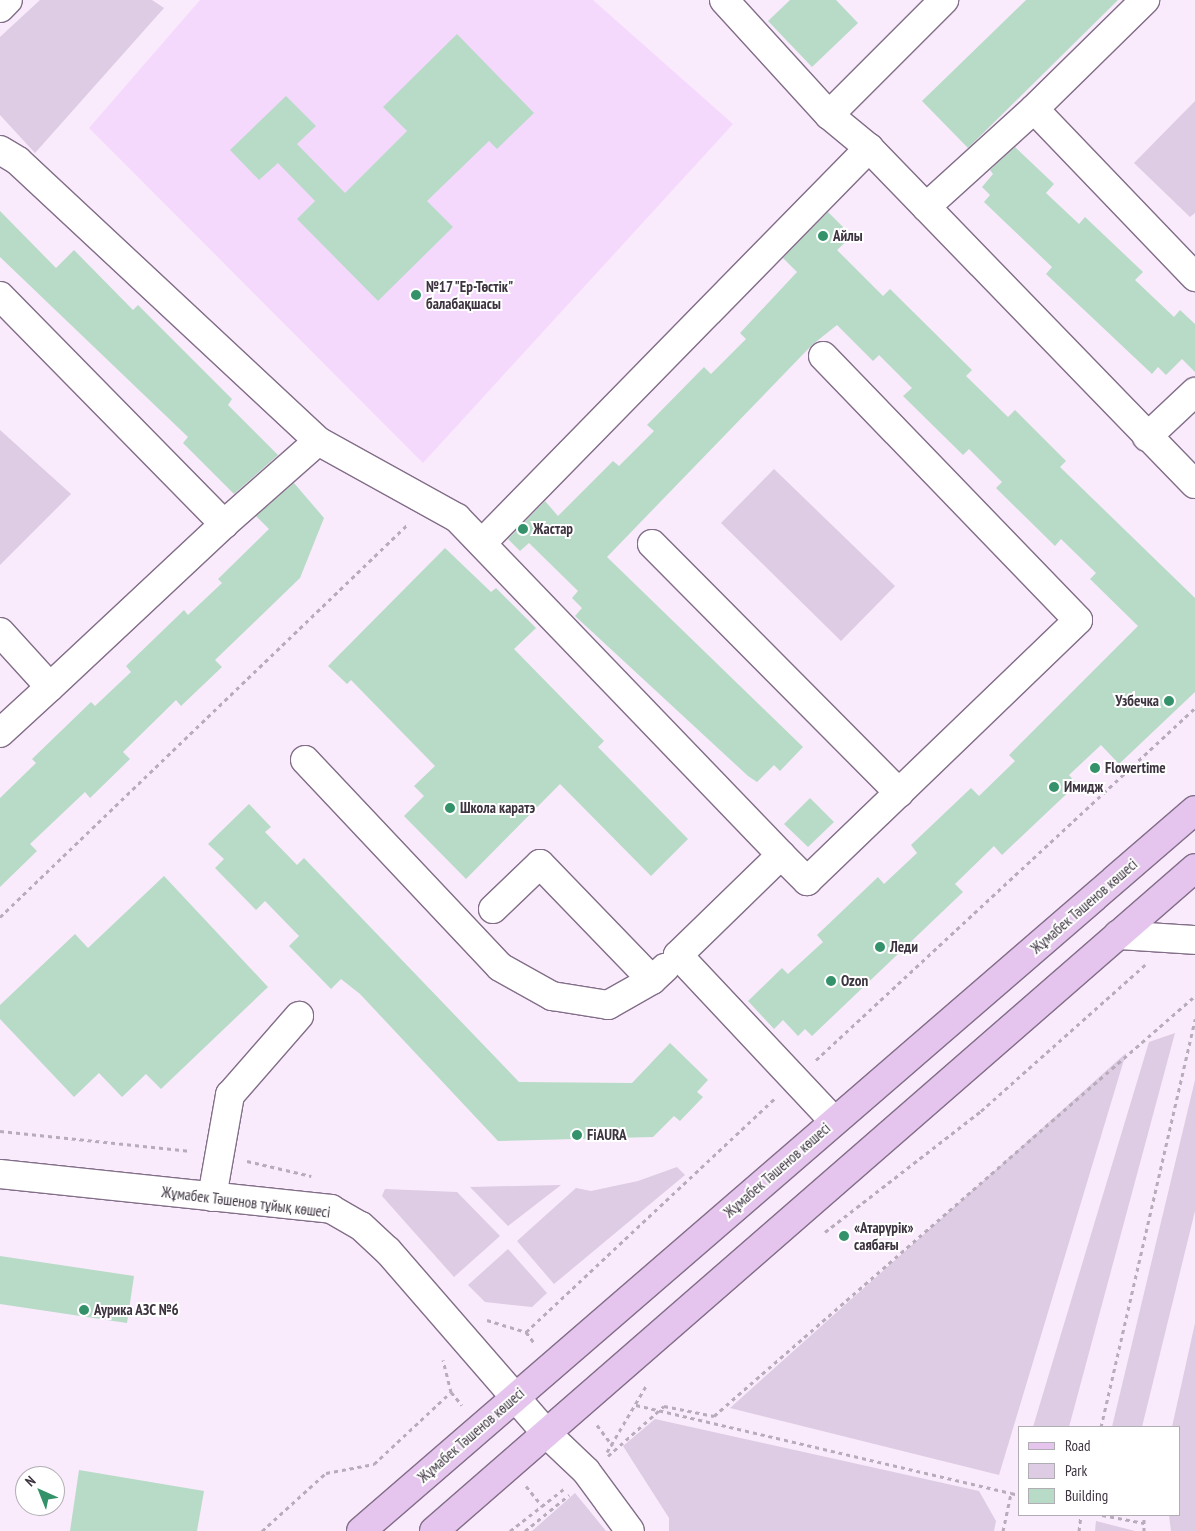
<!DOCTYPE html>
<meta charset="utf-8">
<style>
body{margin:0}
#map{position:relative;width:1195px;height:1531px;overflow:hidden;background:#f9ebfc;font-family:"PT Sans Narrow",sans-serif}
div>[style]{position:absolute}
.built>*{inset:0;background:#f5d9fd}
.green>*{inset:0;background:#decbe4}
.building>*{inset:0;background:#b7dbc7}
.path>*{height:3px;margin-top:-1.5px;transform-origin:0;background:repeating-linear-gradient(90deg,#b8acbb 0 4px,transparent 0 8px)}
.roads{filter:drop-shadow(1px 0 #826e88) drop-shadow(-1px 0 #826e88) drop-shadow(0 1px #826e88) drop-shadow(0 -1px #826e88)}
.minor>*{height:28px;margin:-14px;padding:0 14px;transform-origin:14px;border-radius:14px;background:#fff}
.major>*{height:28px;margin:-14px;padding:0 14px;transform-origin:14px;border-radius:14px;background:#e5c5ee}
.dots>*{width:14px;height:14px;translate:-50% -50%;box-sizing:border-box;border:2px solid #fff;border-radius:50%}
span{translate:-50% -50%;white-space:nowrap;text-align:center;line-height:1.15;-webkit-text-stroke:4px #fff;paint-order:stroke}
.poi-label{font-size:15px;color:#3d3440;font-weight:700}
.left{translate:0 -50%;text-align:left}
.right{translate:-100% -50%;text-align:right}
.street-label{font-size:15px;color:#3d3440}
.legend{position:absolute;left:1018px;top:1426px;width:162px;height:90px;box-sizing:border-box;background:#fff;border:1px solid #b1aeb3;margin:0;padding:6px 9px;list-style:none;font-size:15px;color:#3d3440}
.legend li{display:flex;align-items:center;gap:10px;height:25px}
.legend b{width:25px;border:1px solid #b1aeb3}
.north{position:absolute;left:15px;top:1466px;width:50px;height:50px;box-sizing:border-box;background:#fff;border:1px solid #b1aeb3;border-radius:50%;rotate:316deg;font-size:14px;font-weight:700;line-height:20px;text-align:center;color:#3d3440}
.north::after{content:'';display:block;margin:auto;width:18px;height:22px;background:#34926a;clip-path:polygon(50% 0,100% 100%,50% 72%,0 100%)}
</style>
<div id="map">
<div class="built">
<i style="clip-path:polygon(200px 0,593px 0,733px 124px,423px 463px,89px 128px)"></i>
</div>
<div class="green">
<i style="clip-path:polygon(40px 0,152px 0,164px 8px,35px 153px,0 115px,0 37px)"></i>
<i style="clip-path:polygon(1195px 101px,1195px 213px,1190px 217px,1134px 163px)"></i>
<i style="clip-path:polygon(0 430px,71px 494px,0 565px)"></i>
<i style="clip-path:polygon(774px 469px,895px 586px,841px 641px,721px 523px)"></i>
<i style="clip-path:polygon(1175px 1033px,1069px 1427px,1033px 1427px,1149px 1042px)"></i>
<i style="clip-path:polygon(1126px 1053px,999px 1475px,730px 1408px)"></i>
<i style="clip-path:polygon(1195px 1080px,1195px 1211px,1142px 1427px,1112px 1427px)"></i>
<i style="clip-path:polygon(677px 1167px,685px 1175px,554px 1284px,517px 1241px,576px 1188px,591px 1191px,638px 1181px)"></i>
<i style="clip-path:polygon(561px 1185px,508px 1226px,470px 1187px)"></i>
<i style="clip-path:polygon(385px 1189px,457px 1192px,500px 1236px,454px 1277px,382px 1196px)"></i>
<i style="clip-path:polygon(508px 1249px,547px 1293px,532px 1307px,485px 1302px,468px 1285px)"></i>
<i style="clip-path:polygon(1195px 1323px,1195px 1531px,1171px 1531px,1169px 1515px,1179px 1515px,1179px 1427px,1172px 1427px)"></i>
<i style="clip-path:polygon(655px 1419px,979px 1491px,996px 1521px,994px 1531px,669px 1531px,669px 1518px,623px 1446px)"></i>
<i style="clip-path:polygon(575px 1493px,606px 1531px,532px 1531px)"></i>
<i style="clip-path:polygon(1096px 1521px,1135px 1531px,1095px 1531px)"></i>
</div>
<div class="building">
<i style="clip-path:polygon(790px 0,836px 0,858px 23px,812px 67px,768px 21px)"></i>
<i style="clip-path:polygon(1026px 0,1118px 0,968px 148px,922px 101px)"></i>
<i style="clip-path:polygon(457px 34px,534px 113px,497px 149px,489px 141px,427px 201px,453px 227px,378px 301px,297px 219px,315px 201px,278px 163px,259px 180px,230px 150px,286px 96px,316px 126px,297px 144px,345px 193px,407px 131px,383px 107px)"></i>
<i style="clip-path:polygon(1015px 147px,1054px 184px,1046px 193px,1079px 224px,1085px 217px,1143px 272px,1135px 280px,1174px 317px,1180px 310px,1195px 324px,1195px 372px,1182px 359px,1166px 375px,1158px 367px,1152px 374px,1046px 274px,1052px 267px,984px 202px,990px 195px,982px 187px,993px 174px,990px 170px)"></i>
<i style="clip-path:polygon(0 211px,56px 268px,74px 250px,133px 310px,138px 305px,232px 399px,228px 405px,278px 455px,234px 494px,183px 443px,188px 437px,0 257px)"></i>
<i style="clip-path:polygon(828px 212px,852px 236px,837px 250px,883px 296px,890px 289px,972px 370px,966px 376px,1008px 417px,1015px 410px,1066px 461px,1060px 467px,1195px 598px,1195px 692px,1119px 764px,1101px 745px,1069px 775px,1077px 784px,1002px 855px,994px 846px,955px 884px,963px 892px,812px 1036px,805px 1029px,798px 1036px,783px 1020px,774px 1029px,748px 1001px,782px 968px,788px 974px,823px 942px,817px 935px,878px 877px,884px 884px,917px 853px,911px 845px,971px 788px,979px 796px,1015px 761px,1009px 755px,1138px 626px,1090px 579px,1096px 573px,1061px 539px,1055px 546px,996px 488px,1002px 482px,969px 449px,963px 455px,903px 396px,912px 388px,879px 355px,873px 361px,837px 325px,812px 345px,607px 557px,803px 747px,780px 771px,774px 765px,757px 782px,748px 776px,575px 616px,582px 608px,572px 598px,578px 591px,529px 543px,520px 551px,508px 539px,545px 501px,558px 516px,613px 461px,619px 466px,654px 431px,647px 425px,704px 367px,711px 374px,746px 339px,740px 333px,797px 272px,783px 258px)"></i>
<i style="clip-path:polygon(294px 483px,324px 518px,300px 578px,215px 660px,222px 667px,181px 706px,176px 700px,123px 752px,130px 759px,90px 798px,85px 792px,30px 844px,37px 851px,0 887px,0 798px,36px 763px,32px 759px,91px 702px,95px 706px,131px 672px,126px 666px,184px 610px,188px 615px,222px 583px,218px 579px,269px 529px,256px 516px)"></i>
<i style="clip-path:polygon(445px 548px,491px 592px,496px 588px,536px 628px,514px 649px,604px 741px,598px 747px,688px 839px,651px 876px,560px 784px,466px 879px,404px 816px,424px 796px,414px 786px,435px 766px,351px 680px,347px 684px,328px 666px)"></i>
<i style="clip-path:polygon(810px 798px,834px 822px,808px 847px,784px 824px)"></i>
<i style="clip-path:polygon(249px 804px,271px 827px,265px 832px,297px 865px,304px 858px,519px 1082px,632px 1083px,670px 1043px,708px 1080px,697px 1092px,703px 1097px,680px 1121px,674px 1116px,653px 1137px,498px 1141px,360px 994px,341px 979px,331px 989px,289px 946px,299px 936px,265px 901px,256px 910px,215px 868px,224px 859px,208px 844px)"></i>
<i style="clip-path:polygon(164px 876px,268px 987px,161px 1089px,146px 1074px,122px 1097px,99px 1073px,74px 1097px,0 1019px,0 1005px,75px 934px,88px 948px)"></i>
<i style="clip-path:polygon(0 1256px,134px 1276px,127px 1323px,0 1304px)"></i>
<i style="clip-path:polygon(79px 1470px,204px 1491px,197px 1531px,70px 1531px)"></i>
</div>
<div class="path">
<i style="left:0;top:917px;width:566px;rotate:-43.93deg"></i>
<i style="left:816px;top:1060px;width:517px;rotate:-42.88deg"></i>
<i style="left:0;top:1131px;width:192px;rotate:6deg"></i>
<i style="left:247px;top:1161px;width:66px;rotate:13.2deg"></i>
<i style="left:825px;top:1232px;width:197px;rotate:-37.8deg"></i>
<i style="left:981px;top:1111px;width:220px;rotate:-41.7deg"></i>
<i style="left:487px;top:1320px;width:41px;rotate:17.1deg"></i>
<i style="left:526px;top:1332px;width:15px;rotate:53deg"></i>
<i style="left:526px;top:1332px;width:342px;rotate:-43.2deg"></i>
<i style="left:451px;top:1392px;width:17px;rotate:50deg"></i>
<i style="left:636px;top:1405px;width:385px;rotate:13.2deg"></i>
<i style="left:597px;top:1425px;width:26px;rotate:53deg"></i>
<i style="left:1101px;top:1427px;width:419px;rotate:-77deg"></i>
<i style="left:607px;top:1452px;width:77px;rotate:-59.4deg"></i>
<i style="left:608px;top:1456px;width:75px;rotate:-41.8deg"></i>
<i style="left:664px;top:1406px;width:51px;rotate:11.3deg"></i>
<i style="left:714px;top:1416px;width:639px;rotate:-41.13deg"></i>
<i style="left:526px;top:1486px;width:26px;rotate:51deg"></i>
<i style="left:1102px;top:1515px;width:43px;rotate:10.8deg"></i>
<i style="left:262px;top:1531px;width:86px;rotate:-42.2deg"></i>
<i style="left:326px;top:1473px;width:49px;rotate:-10.6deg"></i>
<i style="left:374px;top:1464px;width:105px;rotate:-43.1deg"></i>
<i style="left:451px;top:1392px;width:33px;rotate:-104deg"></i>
<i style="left:510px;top:1531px;width:70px;rotate:-38deg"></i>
<i style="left:525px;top:1531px;width:57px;rotate:-39.3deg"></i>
<i style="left:1003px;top:1531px;width:39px;rotate:-78deg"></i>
<i style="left:1011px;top:1493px;width:8px;rotate:14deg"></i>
<i style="left:1079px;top:1531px;width:16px;rotate:-83deg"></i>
<i style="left:1144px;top:1531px;width:16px;rotate:-90deg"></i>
</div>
<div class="roads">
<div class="minor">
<i style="left:724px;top:0;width:156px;rotate:47.6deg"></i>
<i style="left:829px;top:115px;width:52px;rotate:39.5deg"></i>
<i style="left:0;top:8px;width:11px;rotate:-45deg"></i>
<i style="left:1034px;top:109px;width:156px;rotate:-44.5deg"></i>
<i style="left:829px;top:115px;width:163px;rotate:-45deg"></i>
<i style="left:0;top:150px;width:21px;rotate:31deg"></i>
<i style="left:18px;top:161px;width:410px;rotate:43deg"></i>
<i style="left:318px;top:441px;width:159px;rotate:29deg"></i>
<i style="left:457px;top:518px;width:467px;rotate:46.1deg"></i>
<i style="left:781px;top:855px;width:144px;rotate:135.8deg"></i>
<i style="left:678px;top:955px;width:228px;rotate:46.8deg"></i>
<i style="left:926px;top:207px;width:146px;rotate:-42.2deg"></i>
<i style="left:1034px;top:109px;width:233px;rotate:46.2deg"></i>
<i style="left:0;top:296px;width:320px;rotate:45.5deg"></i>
<i style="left:224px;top:524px;width:125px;rotate:-41.4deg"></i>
<i style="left:1147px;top:437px;width:66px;rotate:-43.2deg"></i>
<i style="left:483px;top:542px;width:552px;rotate:-45.59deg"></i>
<i style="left:869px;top:148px;width:468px;rotate:45.9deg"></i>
<i style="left:652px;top:544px;width:351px;rotate:45.2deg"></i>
<i style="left:0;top:632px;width:74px;rotate:47.7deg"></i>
<i style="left:50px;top:687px;width:68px;rotate:137.4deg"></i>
<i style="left:50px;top:687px;width:238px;rotate:-43.1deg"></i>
<i style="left:305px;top:760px;width:284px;rotate:46.7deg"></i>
<i style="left:500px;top:967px;width:60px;rotate:29.1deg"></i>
<i style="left:552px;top:996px;width:57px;rotate:9.1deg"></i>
<i style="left:608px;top:1005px;width:51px;rotate:-29.6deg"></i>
<i style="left:781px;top:855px;width:37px;rotate:45deg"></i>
<i style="left:807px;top:881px;width:376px;rotate:-43.9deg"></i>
<i style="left:1078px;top:620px;width:367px;rotate:-134deg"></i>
<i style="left:493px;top:909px;width:65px;rotate:-43.8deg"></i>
<i style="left:540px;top:864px;width:161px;rotate:46deg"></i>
<i style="left:652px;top:980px;width:18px;rotate:-43deg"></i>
<i style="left:1118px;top:935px;width:77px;rotate:3.7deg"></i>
<i style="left:0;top:1174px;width:333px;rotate:6deg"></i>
<i style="left:331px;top:1209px;width:34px;rotate:30deg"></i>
<i style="left:361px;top:1226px;width:37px;rotate:43deg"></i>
<i style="left:388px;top:1251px;width:241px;rotate:49deg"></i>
<i style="left:546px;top:1433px;width:55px;rotate:43.5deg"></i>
<i style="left:586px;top:1471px;width:74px;rotate:53.7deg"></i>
<i style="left:212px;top:1197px;width:104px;rotate:-80deg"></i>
<i style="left:230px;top:1095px;width:105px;rotate:-48.9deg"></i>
</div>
<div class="major">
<i style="left:361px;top:1531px;width:1102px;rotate:-40.84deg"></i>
<i style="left:434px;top:1531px;width:1009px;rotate:-41.06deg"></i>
</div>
</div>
<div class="dots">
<i style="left:823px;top:236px;background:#34926a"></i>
<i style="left:416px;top:295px;background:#34926a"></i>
<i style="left:523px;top:529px;background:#34926a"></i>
<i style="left:1169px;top:701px;background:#34926a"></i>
<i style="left:1095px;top:768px;background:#34926a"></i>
<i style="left:1054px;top:787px;background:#34926a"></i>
<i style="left:450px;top:808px;background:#34926a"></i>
<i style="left:880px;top:947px;background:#34926a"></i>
<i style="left:831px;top:981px;background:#34926a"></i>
<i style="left:577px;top:1135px;background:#34926a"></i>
<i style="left:844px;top:1236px;background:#34926a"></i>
<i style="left:84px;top:1310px;background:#34926a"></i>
</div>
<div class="poi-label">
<span class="left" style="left:833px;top:236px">Айлы</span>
<span class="left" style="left:426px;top:295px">№17 "Ер-Төстік"<br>балабақшасы</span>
<span class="left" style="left:533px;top:529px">Жастар</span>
<span class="right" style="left:1159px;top:701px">Узбечка</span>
<span class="left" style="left:1105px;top:768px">Flowertime</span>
<span class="left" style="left:1064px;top:787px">Имидж</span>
<span class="left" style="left:460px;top:808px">Школа каратэ</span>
<span class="left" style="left:890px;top:947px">Леди</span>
<span class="left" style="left:841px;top:981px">Ozon</span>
<span class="left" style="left:587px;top:1135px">FiAURA</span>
<span class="left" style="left:854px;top:1236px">«Атарүрік»<br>саябағы</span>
<span class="left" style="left:94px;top:1310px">Аурика АЗС №6</span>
</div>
<div class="street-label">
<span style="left:1084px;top:906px;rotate:-41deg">Жұмабек Тәшенов көшесі</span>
<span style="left:777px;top:1170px;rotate:-41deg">Жұмабек Тәшенов көшесі</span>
<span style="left:246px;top:1202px;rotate:7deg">Жұмабек Тәшенов тұйық көшесі</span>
<span style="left:471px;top:1435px;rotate:-41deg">Жұмабек Тәшенов көшесі</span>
</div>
<ul class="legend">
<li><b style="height:6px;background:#e5c5ee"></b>Road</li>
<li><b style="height:14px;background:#decbe4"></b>Park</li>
<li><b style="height:14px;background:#b7dbc7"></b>Building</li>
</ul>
<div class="north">N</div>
</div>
